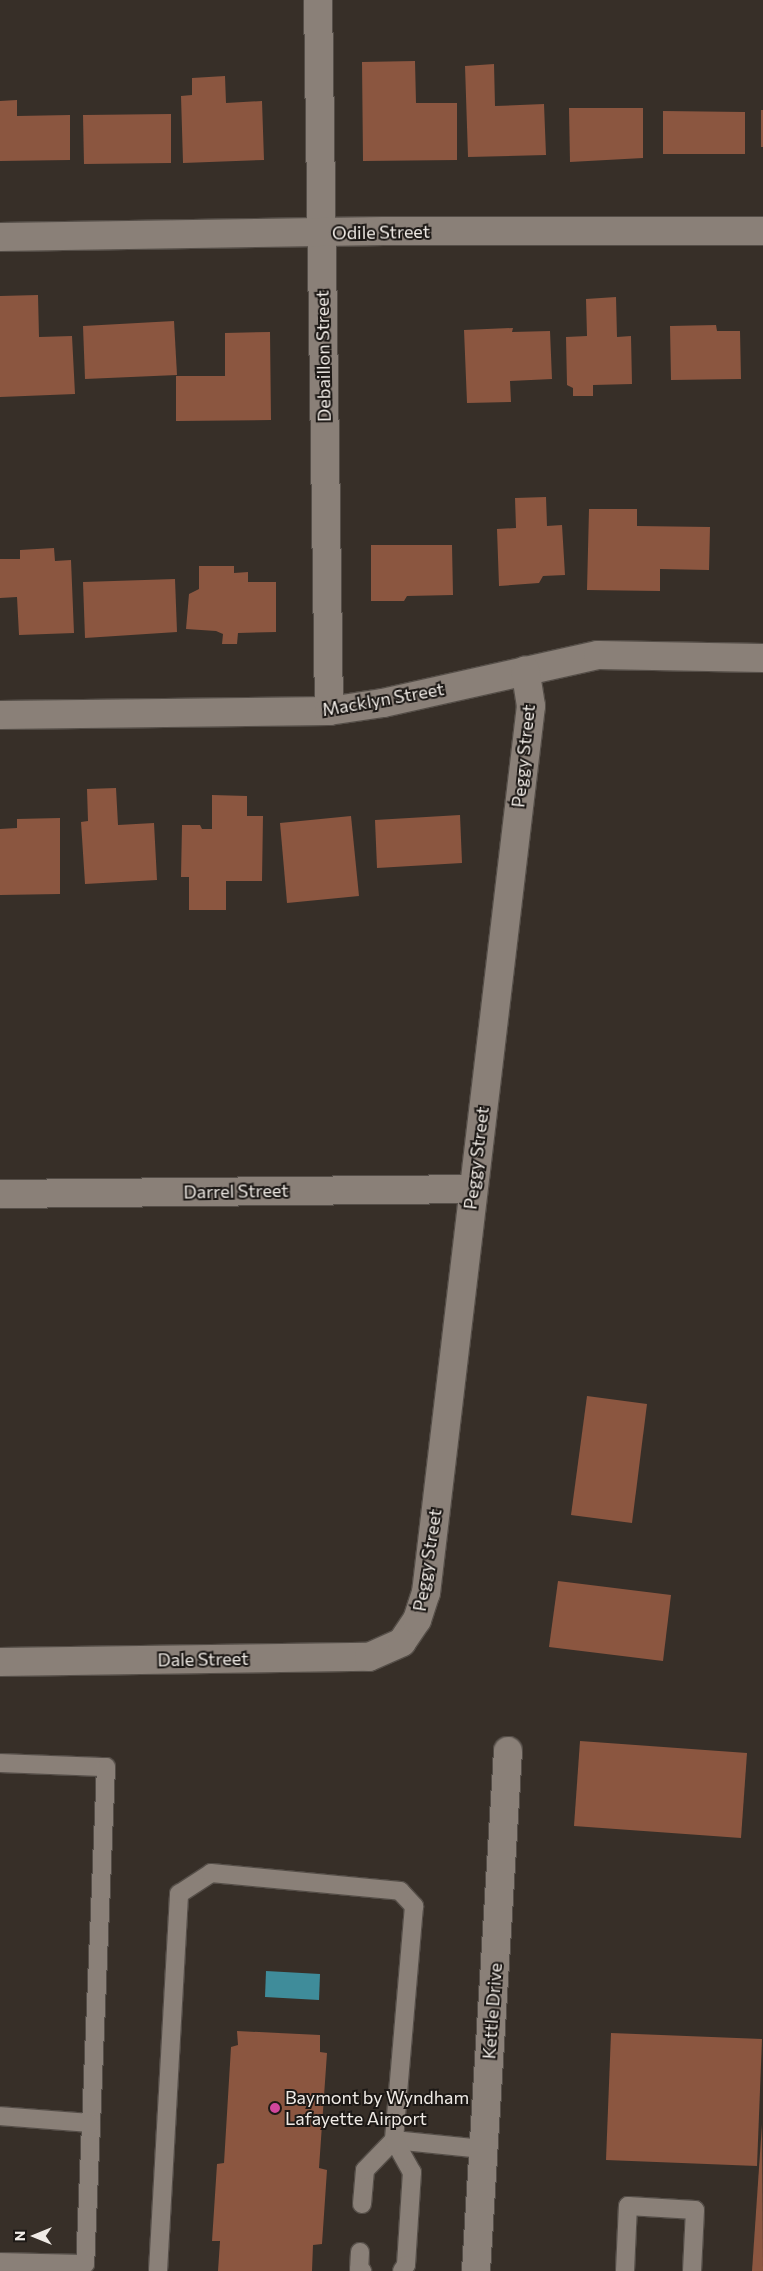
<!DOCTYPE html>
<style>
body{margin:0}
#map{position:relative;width:763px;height:2271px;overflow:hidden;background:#372f28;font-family:Commissioner,sans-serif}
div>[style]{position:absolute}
.water>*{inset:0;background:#3f8c9a}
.building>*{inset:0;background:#8b5640}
.roads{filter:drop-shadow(1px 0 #554e48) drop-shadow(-1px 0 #554e48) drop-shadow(0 1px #554e48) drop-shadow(0 -1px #554e48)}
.service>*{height:18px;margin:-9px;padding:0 9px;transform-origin:9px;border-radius:9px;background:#8a8078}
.minor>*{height:28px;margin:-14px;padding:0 14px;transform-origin:14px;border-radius:14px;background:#8a8078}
.dots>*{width:14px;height:14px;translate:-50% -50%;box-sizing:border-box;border:2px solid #1c1815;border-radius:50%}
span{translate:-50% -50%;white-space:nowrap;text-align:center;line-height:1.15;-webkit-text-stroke:4px #1c1815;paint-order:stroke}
.street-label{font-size:18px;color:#f0ebe6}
.poi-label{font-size:18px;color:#f0ebe6}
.left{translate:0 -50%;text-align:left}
.north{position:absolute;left:10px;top:2211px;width:50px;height:50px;-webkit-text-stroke:4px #1c1815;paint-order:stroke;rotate:270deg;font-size:14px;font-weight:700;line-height:20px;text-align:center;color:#f0ebe6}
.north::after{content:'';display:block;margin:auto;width:18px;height:22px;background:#f0ebe6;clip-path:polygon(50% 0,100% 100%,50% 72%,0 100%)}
</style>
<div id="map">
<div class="water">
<i style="clip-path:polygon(266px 1971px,320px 1974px,319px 2000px,265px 1997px)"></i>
</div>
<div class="building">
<i style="clip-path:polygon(415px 61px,416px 103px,457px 103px,457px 160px,363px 161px,362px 62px)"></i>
<i style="clip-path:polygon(494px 64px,495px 106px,544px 104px,546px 155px,468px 157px,465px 66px)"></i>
<i style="clip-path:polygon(225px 76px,226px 103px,262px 101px,264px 160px,183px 163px,181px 96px,192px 95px,192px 78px)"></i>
<i style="clip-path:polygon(17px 100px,17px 116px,70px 115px,70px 160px,0 161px,0 101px)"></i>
<i style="clip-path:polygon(569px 108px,643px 108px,643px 158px,570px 162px)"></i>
<i style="clip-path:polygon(761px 110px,763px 110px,763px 147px,761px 147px)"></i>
<i style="clip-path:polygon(663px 111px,745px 112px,745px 154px,663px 154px)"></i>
<i style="clip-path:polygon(171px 114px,171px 163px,84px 164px,83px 115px)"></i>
<i style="clip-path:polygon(38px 295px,39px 337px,72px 336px,75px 394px,0 397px,0 296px)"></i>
<i style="clip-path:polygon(616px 297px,617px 337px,631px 336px,632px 384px,593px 385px,593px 396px,573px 396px,573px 388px,567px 385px,566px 337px,587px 336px,586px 299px)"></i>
<i style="clip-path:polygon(174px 321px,177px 375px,85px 379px,83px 326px)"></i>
<i style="clip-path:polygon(716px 325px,717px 331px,740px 331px,741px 379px,671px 380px,670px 326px)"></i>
<i style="clip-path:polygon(513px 328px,512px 332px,550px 331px,552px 379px,510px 381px,511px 402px,467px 403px,464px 330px)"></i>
<i style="clip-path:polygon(270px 332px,271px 420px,176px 421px,176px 376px,225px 376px,225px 333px)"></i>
<i style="clip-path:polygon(546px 497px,547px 526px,562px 525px,565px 575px,543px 576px,539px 583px,499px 586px,497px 529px,516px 528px,515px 498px)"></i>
<i style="clip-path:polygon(589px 509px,637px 509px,637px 526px,710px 527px,709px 570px,660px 569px,660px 591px,587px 590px)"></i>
<i style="clip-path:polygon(371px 545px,452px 545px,453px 595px,407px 596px,404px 601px,371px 601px)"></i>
<i style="clip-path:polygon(54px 548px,55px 561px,71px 560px,74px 633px,19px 635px,17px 597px,0 598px,0 559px,20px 559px,20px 550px)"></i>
<i style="clip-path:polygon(199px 566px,234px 566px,234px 573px,248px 572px,248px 582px,276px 582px,276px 632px,238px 633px,237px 644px,222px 644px,223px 634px,216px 631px,186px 629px,189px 594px,199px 589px)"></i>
<i style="clip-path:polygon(175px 579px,177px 632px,85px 638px,83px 582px)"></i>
<i style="clip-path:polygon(116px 788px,118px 825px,154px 823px,157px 880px,85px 884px,81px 822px,88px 821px,87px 789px)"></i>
<i style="clip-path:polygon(212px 795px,247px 796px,247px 816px,263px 816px,262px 881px,226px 881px,226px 910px,189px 910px,189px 877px,181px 877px,182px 825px,200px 825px,202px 829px,212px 829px)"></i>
<i style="clip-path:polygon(460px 815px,462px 863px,377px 868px,375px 820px)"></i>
<i style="clip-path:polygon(351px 816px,359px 896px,287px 903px,280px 823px)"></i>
<i style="clip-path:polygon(60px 818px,60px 894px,0 895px,0 829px,17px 828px,17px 819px)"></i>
<i style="clip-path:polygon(587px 1396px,647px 1404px,632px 1523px,571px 1515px)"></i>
<i style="clip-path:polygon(558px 1581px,671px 1595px,663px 1661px,549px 1647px)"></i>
<i style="clip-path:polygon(580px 1741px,747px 1753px,741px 1838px,574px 1826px)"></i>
<i style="clip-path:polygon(237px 2031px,320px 2035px,320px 2052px,327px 2053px,319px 2168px,327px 2170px,322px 2244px,313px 2245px,312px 2271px,218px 2271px,220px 2241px,212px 2241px,217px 2164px,224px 2163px,231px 2047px,238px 2045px)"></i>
<i style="clip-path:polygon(611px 2033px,762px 2039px,757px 2166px,606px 2160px)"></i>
<i style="clip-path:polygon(762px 2124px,763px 2271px,752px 2271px)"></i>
</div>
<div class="roads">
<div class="service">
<i style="left:0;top:1763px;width:106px;rotate:2.2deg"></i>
<i style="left:106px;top:1767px;width:497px;rotate:92.4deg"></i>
<i style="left:85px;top:2264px;width:85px;rotate:-178.7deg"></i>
<i style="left:0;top:2116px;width:91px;rotate:4.4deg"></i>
<i style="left:362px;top:2204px;width:34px;rotate:-85deg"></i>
<i style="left:365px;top:2170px;width:42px;rotate:-46deg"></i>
<i style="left:394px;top:2140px;width:89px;rotate:5.8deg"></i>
<i style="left:360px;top:2252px;width:17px;rotate:93deg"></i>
<i style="left:359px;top:2269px;width:4px;rotate:34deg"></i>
<i style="left:158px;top:2271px;width:378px;rotate:-86.8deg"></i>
<i style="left:179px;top:1894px;width:38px;rotate:-33deg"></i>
<i style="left:211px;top:1873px;width:190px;rotate:5.4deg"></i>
<i style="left:400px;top:1891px;width:21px;rotate:47deg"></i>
<i style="left:414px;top:1906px;width:235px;rotate:94.9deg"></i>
<i style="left:394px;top:2140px;width:37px;rotate:61deg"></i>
<i style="left:412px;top:2172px;width:93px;rotate:93.7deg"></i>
<i style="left:406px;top:2265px;width:7px;rotate:124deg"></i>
<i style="left:625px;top:2271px;width:65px;rotate:-87.4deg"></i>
<i style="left:628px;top:2206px;width:67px;rotate:3.4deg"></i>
<i style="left:695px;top:2210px;width:61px;rotate:92.8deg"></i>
</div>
<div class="minor">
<i style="left:318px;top:0;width:711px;rotate:89.11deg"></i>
<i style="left:0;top:237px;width:384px;rotate:-0.9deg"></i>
<i style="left:384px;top:231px;width:379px"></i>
<i style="left:0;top:715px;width:329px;rotate:-0.7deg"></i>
<i style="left:329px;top:711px;width:55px;rotate:-8.4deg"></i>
<i style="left:383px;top:703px;width:220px;rotate:-12.6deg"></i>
<i style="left:598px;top:655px;width:165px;rotate:1deg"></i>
<i style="left:0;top:1194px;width:473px;rotate:-0.6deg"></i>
<i style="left:0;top:1662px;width:369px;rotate:-0.8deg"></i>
<i style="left:369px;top:1657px;width:36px;rotate:-24deg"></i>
<i style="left:402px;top:1642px;width:27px;rotate:-56deg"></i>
<i style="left:417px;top:1620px;width:28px;rotate:-72deg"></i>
<i style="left:426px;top:1593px;width:893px;rotate:-83.25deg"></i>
<i style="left:531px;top:706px;width:36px;rotate:-99deg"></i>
<i style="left:476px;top:2271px;width:521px;rotate:-86.48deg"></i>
</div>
</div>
<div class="dots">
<i style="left:275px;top:2108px;background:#d1479c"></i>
</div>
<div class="street-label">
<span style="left:381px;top:232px;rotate:-1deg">Odile Street</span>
<span style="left:323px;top:356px;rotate:-91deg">Debaillon Street</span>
<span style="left:383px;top:699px;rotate:-10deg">Macklyn Street</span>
<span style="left:523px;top:756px;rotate:-84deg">Peggy Street</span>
<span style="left:476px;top:1158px;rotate:-83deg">Peggy Street</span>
<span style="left:236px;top:1191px;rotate:-1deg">Darrel Street</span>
<span style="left:427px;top:1560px;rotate:-81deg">Peggy Street</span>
<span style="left:203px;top:1659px;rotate:-1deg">Dale Street</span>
<span style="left:492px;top:2011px;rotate:-86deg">Kettle Drive</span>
</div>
<div class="poi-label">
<span class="left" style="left:285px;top:2108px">Baymont by Wyndham<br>Lafayette Airport</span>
</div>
<div class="north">N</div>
</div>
